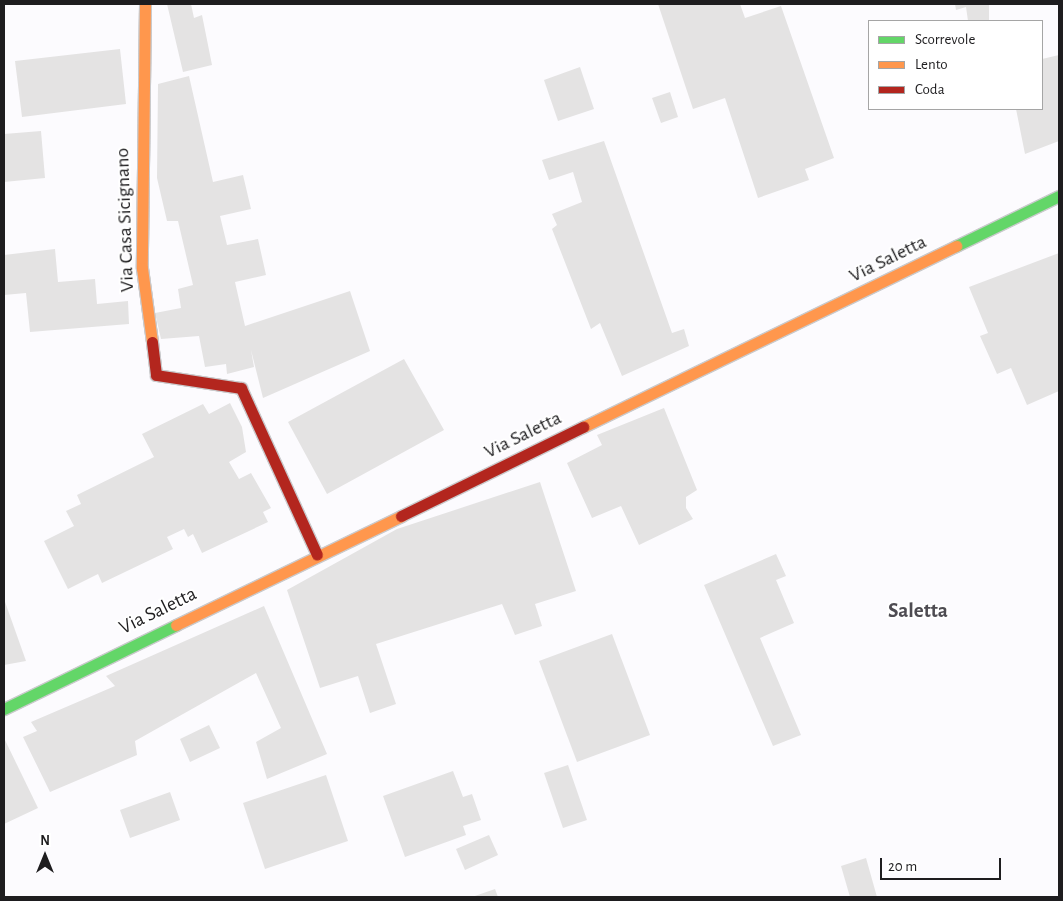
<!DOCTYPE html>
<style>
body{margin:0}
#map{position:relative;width:1063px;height:901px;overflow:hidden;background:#fcfbfe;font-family:"Alegreya Sans",sans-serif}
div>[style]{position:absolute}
.building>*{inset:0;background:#e4e3e3}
.roads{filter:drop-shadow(1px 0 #cacacc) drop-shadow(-1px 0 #cacacc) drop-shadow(0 1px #cacacc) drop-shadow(0 -1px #cacacc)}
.fast>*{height:11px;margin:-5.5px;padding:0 5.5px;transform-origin:5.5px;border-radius:5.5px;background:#63d668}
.slow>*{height:11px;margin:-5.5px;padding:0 5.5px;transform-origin:5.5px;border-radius:5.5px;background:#ff974d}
.jam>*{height:11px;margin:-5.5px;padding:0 5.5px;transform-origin:5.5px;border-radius:5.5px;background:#b3261e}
span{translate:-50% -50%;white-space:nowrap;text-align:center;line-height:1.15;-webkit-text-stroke:4px #fff;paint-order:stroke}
.street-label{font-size:20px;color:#1e1d1f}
.neighbourhood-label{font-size:21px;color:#4e4c52;font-weight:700}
.frame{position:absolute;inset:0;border:5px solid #1e1d1f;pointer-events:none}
.legend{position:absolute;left:868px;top:20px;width:175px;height:90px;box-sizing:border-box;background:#fff;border:1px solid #a5a5a5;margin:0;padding:6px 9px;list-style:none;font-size:15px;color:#1e1d1f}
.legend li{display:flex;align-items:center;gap:10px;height:25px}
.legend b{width:25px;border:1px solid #a5a5a5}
.north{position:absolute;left:20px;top:831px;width:50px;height:50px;-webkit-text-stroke:4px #fff;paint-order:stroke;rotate:0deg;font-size:14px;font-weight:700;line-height:20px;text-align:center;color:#1e1d1f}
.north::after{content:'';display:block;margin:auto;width:18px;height:22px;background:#1e1d1f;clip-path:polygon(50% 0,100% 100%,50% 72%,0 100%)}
.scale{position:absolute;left:880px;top:858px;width:121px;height:22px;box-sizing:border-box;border:2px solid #1e1d1f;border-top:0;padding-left:6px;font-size:15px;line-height:18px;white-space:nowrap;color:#1e1d1f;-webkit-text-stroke:4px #fff;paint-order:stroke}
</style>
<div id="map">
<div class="building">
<i style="clip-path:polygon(167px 4px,191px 4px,194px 18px,202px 15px,212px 65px,183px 72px)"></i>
<i style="clip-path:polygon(658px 4px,740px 4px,745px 18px,781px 6px,834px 158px,805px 169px,809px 180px,758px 198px,725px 98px,693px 109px)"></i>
<i style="clip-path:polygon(955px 4px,989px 4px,989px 21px,968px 21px,966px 7px,956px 10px)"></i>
<i style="clip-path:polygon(120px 49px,126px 104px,22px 117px,15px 61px)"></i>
<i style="clip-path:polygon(1059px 55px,1059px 141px,1025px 154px,1016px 109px,1042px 109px,1042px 59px)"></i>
<i style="clip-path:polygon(580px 67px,594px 109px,558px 121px,544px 80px)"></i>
<i style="clip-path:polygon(189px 76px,213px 182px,243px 175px,251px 209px,220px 216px,227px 245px,258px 239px,266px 275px,235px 282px,245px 326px,350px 291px,370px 351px,263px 398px,251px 350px,254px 367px,227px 374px,226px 364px,205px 367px,199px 336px,161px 339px,155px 313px,181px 308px,178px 289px,193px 285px,178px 221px,167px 221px,157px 178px,158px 84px)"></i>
<i style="clip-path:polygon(670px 92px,678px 117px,661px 123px,652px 98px)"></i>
<i style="clip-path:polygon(41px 131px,45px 178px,4px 182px,4px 134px)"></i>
<i style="clip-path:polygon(604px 141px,672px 333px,684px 329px,689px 346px,622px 376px,600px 323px,591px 329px,552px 229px,557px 225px,552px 214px,582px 202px,573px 172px,549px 180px,542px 160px)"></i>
<i style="clip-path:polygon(55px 249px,58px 282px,95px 279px,97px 304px,128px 301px,129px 324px,30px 332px,26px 293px,4px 295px,4px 255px)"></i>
<i style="clip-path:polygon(1059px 253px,1059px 391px,1027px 405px,1011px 368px,997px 374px,980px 336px,988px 333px,969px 287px)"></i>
<i style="clip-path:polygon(404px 359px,444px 430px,327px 494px,288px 422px)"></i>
<i style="clip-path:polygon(230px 403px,242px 427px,246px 452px,229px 462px,239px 479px,251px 473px,271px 508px,263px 512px,268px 522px,202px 553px,193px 534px,188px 537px,184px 529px,167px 537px,173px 549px,102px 583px,98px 574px,68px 589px,44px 541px,74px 526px,66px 511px,81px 504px,77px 495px,154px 457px,142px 434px,203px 404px,209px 414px)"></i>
<i style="clip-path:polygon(664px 408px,697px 490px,686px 497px,686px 508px,693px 519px,639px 545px,621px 506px,592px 518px,567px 463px,602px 445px,597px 435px)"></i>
<i style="clip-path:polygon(540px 482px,576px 591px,535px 604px,542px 626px,515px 635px,502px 604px,376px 644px,396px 704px,370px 713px,358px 676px,320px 688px,287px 590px,397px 529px)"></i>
<i style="clip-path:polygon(776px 554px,786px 576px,776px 580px,794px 623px,760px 638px,801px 735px,773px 746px,704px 585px)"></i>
<i style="clip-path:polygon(4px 599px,26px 661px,4px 665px)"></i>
<i style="clip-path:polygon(264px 606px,327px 754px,267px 779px,256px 742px,281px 728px,256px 673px,135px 741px,137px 755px,50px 792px,23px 737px,37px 731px,31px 722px,115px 686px,106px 676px)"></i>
<i style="clip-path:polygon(612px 634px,650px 735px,577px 762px,539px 661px)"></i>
<i style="clip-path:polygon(209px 725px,220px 748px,190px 762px,180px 739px)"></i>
<i style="clip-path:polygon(4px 738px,38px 808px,4px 824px)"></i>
<i style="clip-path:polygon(568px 765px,587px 820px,563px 828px,544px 773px)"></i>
<i style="clip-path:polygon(453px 771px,463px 797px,472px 794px,481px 820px,463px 826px,466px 835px,405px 857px,383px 796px)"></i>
<i style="clip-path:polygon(326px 775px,348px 841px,265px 869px,243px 803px)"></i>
<i style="clip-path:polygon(170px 792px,180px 820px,130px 838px,120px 810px)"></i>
<i style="clip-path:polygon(489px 835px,498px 855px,465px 870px,456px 849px)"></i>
<i style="clip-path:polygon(866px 858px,877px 897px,850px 897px,841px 866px)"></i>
<i style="clip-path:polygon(495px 889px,498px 897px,472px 897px)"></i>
</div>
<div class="roads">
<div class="fast">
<i style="left:956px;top:246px;width:114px;rotate:-25.9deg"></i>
<i style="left:4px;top:709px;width:191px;rotate:-26deg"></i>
</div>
<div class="slow">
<i style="left:145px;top:4px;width:264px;rotate:90.7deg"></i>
<i style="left:142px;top:268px;width:75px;rotate:82.3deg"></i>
<i style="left:583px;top:427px;width:415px;rotate:-25.9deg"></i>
<i style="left:176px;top:625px;width:250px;rotate:-25.8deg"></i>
</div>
<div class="jam">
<i style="left:152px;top:342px;width:33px;rotate:83deg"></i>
<i style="left:156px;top:375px;width:86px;rotate:8.7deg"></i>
<i style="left:241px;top:388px;width:183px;rotate:65.5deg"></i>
<i style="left:401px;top:516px;width:203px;rotate:-26.1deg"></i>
</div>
</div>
<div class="street-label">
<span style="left:125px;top:220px;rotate:-92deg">Via Casa Sicignano</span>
<span style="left:888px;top:259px;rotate:-26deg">Via Saletta</span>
<span style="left:523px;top:435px;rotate:-26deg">Via Saletta</span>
<span style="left:158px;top:611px;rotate:-26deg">Via Saletta</span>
</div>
<div class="neighbourhood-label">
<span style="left:918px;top:611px">Saletta</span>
</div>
<div class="frame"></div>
<ul class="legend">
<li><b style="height:6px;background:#63d668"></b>Scorrevole</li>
<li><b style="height:6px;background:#ff974d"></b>Lento</li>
<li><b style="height:6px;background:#b3261e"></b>Coda</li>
</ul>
<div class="north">N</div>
<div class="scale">20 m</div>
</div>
